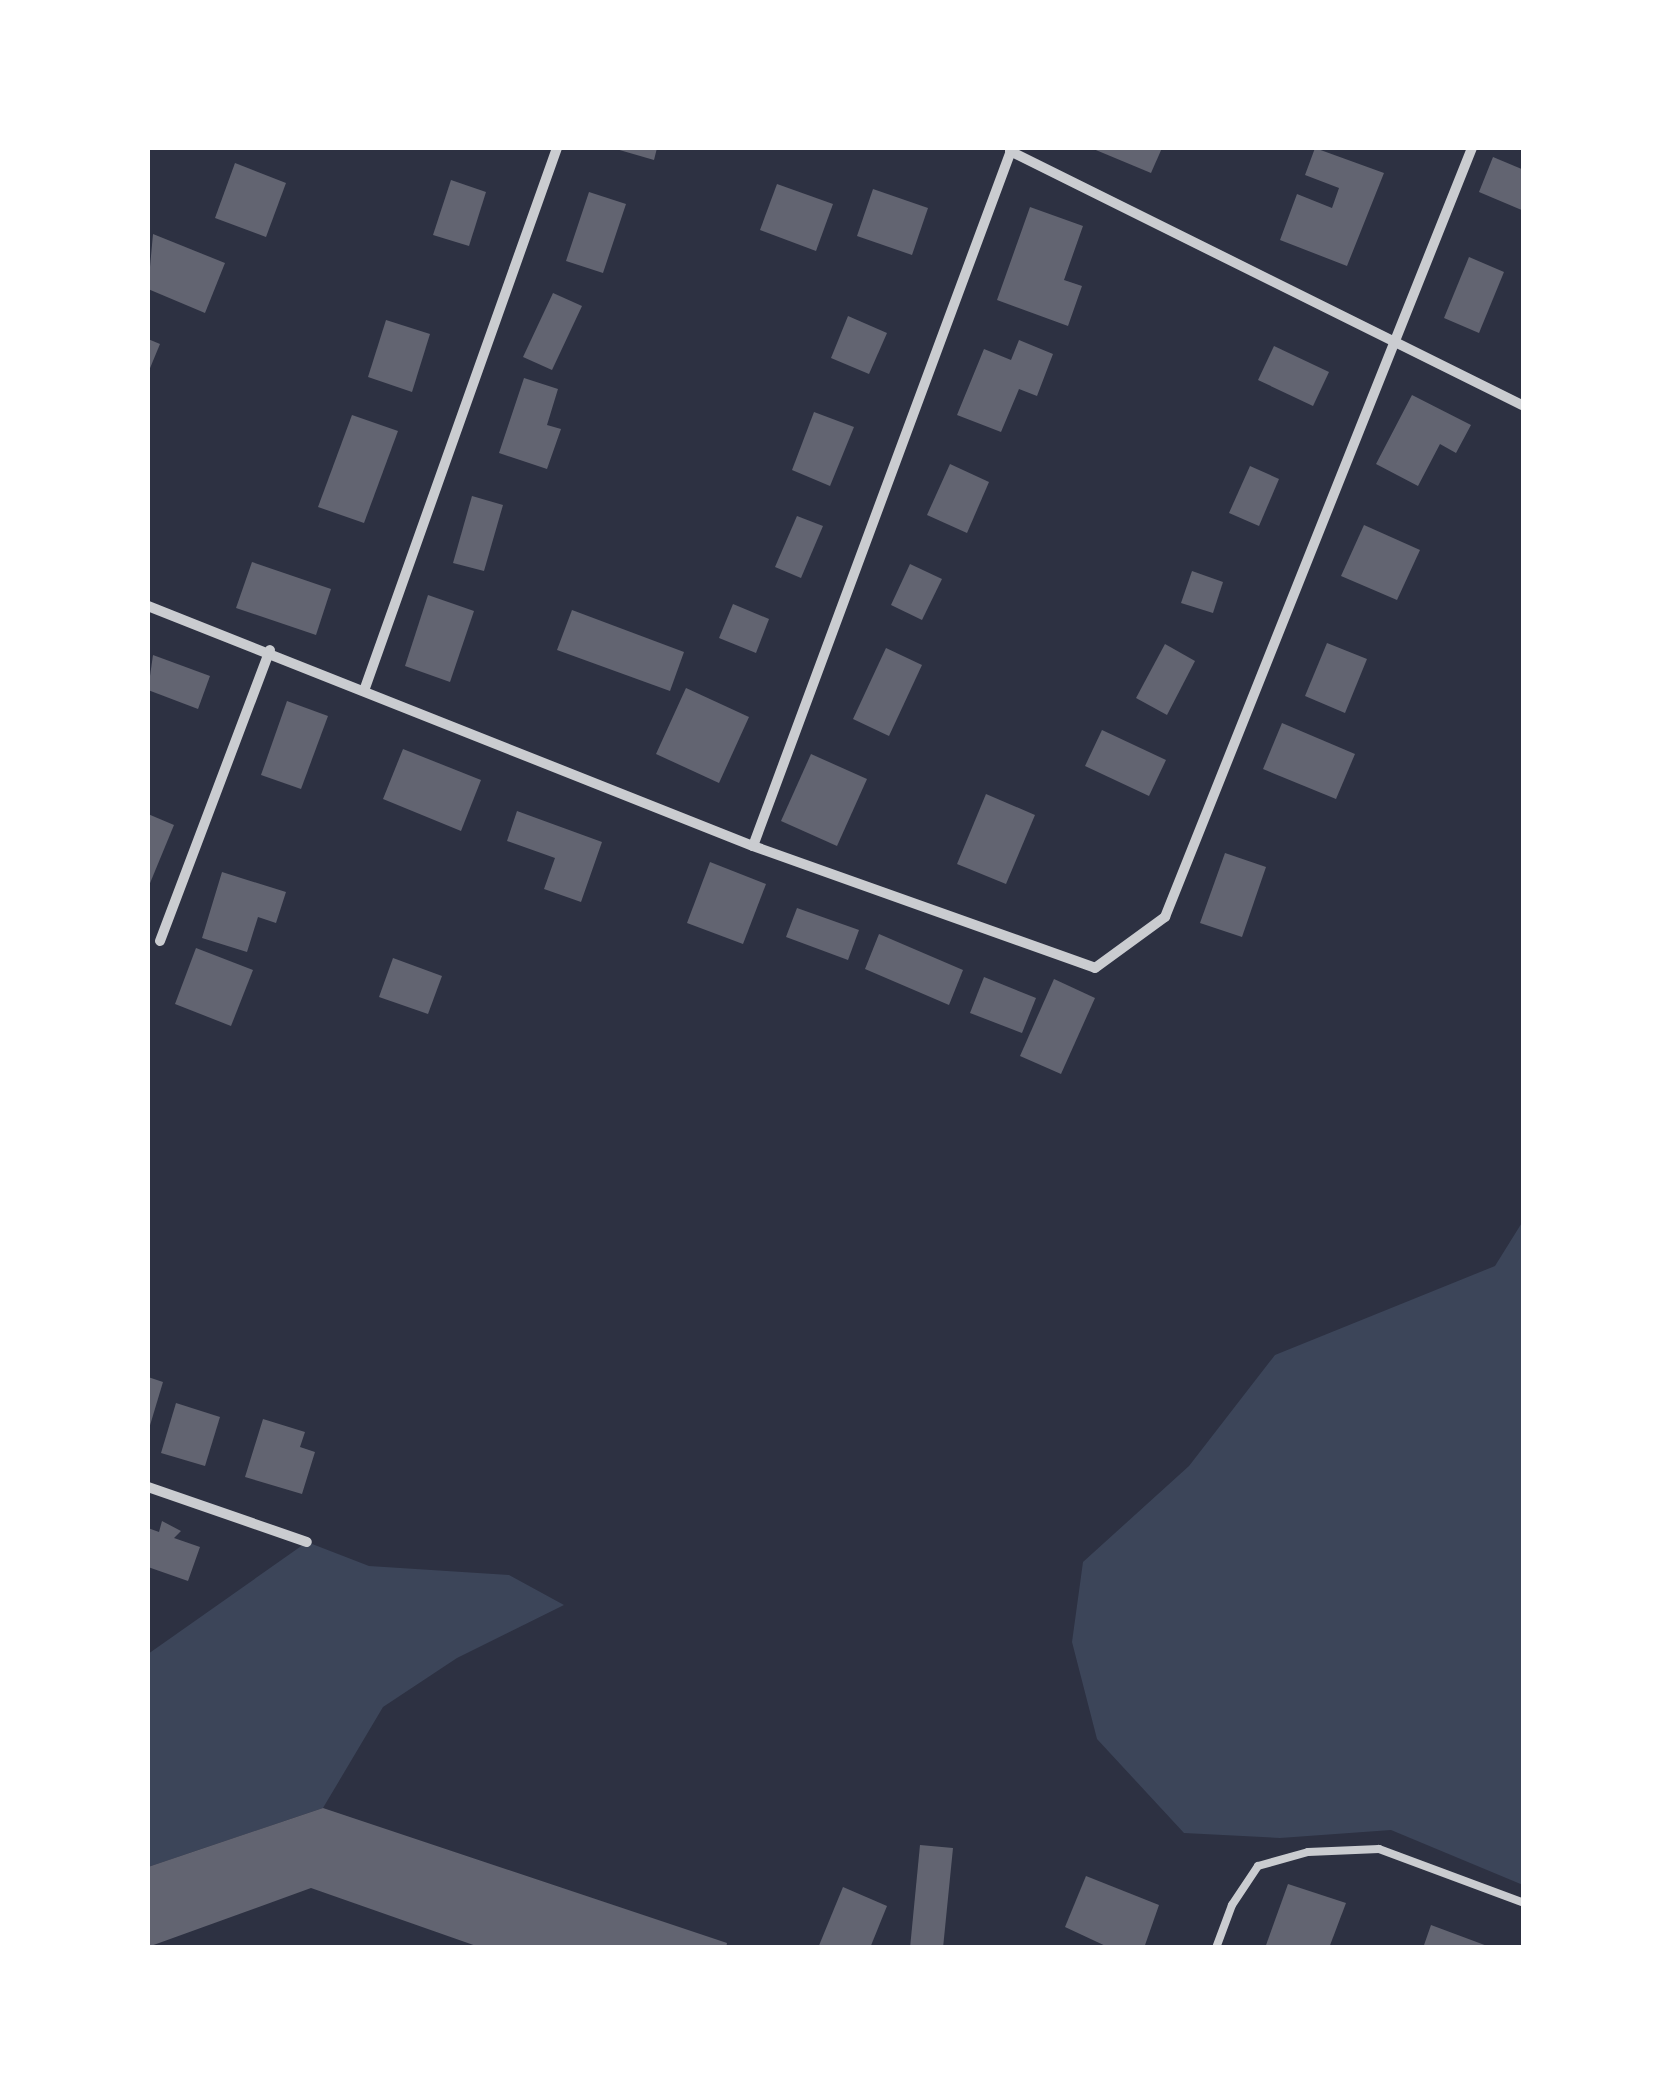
<!DOCTYPE html>
<style>
body{margin:0}
#map{position:relative;width:1671px;height:2095px;overflow:hidden;background:#2d3142;font-family:"Sofia Sans Condensed",sans-serif}
div>[style]{position:absolute}
.green>*{inset:0;background:#3c4559}
.building>*{inset:0;background:#626471}
.service>*{height:8px;margin:-4px;padding:0 4px;transform-origin:4px;border-radius:4px;background:#caccd0}
.minor>*{height:10px;margin:-5px;padding:0 5px;transform-origin:5px;border-radius:5px;background:#caccd0}
span{translate:-50% -50%;white-space:nowrap;text-align:center;line-height:1.15;-webkit-text-stroke:8px #fff;paint-order:stroke}
.frame{position:absolute;inset:0;border:150px solid #fff;pointer-events:none}
</style>
<div id="map">
<div class="green">
<i style="clip-path:polygon(1523px 1221px,1523px 1885px,1391px 1830px,1280px 1838px,1184px 1833px,1097px 1739px,1072px 1642px,1083px 1562px,1189px 1466px,1275px 1355px,1495px 1266px)"></i>
<i style="clip-path:polygon(307px 1542px,369px 1566px,509px 1575px,564px 1605px,457px 1658px,383px 1707px,323px 1808px,148px 1867px,148px 1654px)"></i>
</div>
<div class="building">
<i style="clip-path:polygon(1091px 148px,1162px 148px,1151px 173px)"></i>
<i style="clip-path:polygon(1315px 148px,1384px 173px,1347px 266px,1280px 240px,1297px 194px,1332px 208px,1339px 188px,1305px 175px)"></i>
<i style="clip-path:polygon(616px 149px,616px 148px,657px 148px,654px 160px)"></i>
<i style="clip-path:polygon(1493px 157px,1524px 170px,1524px 211px,1479px 192px)"></i>
<i style="clip-path:polygon(235px 163px,286px 183px,266px 237px,215px 218px)"></i>
<i style="clip-path:polygon(451px 180px,486px 192px,469px 246px,433px 235px)"></i>
<i style="clip-path:polygon(777px 184px,833px 204px,816px 251px,760px 230px)"></i>
<i style="clip-path:polygon(873px 189px,928px 208px,912px 255px,857px 236px)"></i>
<i style="clip-path:polygon(589px 192px,626px 204px,603px 273px,566px 261px)"></i>
<i style="clip-path:polygon(1030px 207px,1083px 226px,1064px 280px,1082px 286px,1068px 326px,997px 300px)"></i>
<i style="clip-path:polygon(153px 234px,225px 263px,205px 313px,148px 289px)"></i>
<i style="clip-path:polygon(1469px 257px,1504px 272px,1479px 333px,1444px 318px)"></i>
<i style="clip-path:polygon(553px 293px,582px 306px,552px 370px,523px 357px)"></i>
<i style="clip-path:polygon(848px 316px,887px 333px,869px 374px,831px 358px)"></i>
<i style="clip-path:polygon(386px 320px,430px 334px,412px 392px,368px 377px)"></i>
<i style="clip-path:polygon(148px 339px,160px 344px,148px 373px)"></i>
<i style="clip-path:polygon(1019px 340px,1053px 354px,1037px 396px,1019px 389px,1001px 432px,957px 415px,984px 349px,1011px 360px)"></i>
<i style="clip-path:polygon(1274px 346px,1329px 372px,1313px 406px,1258px 380px)"></i>
<i style="clip-path:polygon(524px 378px,558px 389px,547px 425px,561px 429px,547px 469px,499px 453px)"></i>
<i style="clip-path:polygon(1412px 395px,1471px 425px,1456px 453px,1440px 444px,1418px 486px,1376px 464px)"></i>
<i style="clip-path:polygon(814px 412px,854px 427px,830px 486px,792px 470px)"></i>
<i style="clip-path:polygon(352px 415px,398px 431px,364px 523px,318px 507px)"></i>
<i style="clip-path:polygon(950px 464px,989px 482px,967px 533px,927px 515px)"></i>
<i style="clip-path:polygon(1250px 466px,1279px 479px,1259px 526px,1229px 513px)"></i>
<i style="clip-path:polygon(472px 496px,503px 505px,484px 571px,453px 563px)"></i>
<i style="clip-path:polygon(797px 516px,823px 526px,801px 578px,775px 567px)"></i>
<i style="clip-path:polygon(1364px 525px,1420px 550px,1397px 600px,1341px 576px)"></i>
<i style="clip-path:polygon(252px 562px,331px 589px,316px 635px,236px 608px)"></i>
<i style="clip-path:polygon(910px 564px,942px 579px,922px 620px,891px 605px)"></i>
<i style="clip-path:polygon(1192px 571px,1223px 582px,1213px 613px,1181px 603px)"></i>
<i style="clip-path:polygon(428px 595px,474px 611px,450px 682px,405px 666px)"></i>
<i style="clip-path:polygon(733px 604px,769px 619px,756px 653px,719px 638px)"></i>
<i style="clip-path:polygon(572px 610px,684px 652px,670px 691px,557px 650px)"></i>
<i style="clip-path:polygon(1327px 643px,1367px 659px,1345px 713px,1305px 696px)"></i>
<i style="clip-path:polygon(1165px 644px,1195px 661px,1167px 715px,1136px 698px)"></i>
<i style="clip-path:polygon(886px 648px,922px 665px,889px 736px,853px 719px)"></i>
<i style="clip-path:polygon(153px 655px,210px 676px,198px 709px,148px 690px)"></i>
<i style="clip-path:polygon(686px 688px,749px 717px,719px 783px,656px 754px)"></i>
<i style="clip-path:polygon(287px 701px,328px 716px,301px 789px,261px 775px)"></i>
<i style="clip-path:polygon(1282px 723px,1355px 754px,1336px 799px,1263px 769px)"></i>
<i style="clip-path:polygon(1102px 730px,1166px 760px,1149px 796px,1085px 766px)"></i>
<i style="clip-path:polygon(403px 749px,481px 780px,461px 831px,383px 799px)"></i>
<i style="clip-path:polygon(811px 754px,867px 779px,837px 846px,781px 821px)"></i>
<i style="clip-path:polygon(986px 794px,1035px 815px,1006px 884px,957px 864px)"></i>
<i style="clip-path:polygon(517px 811px,602px 842px,581px 902px,544px 889px,555px 858px,507px 841px)"></i>
<i style="clip-path:polygon(148px 814px,174px 825px,148px 888px)"></i>
<i style="clip-path:polygon(1225px 853px,1266px 867px,1242px 937px,1200px 923px)"></i>
<i style="clip-path:polygon(710px 862px,766px 884px,743px 944px,687px 923px)"></i>
<i style="clip-path:polygon(222px 872px,286px 892px,276px 923px,258px 917px,247px 952px,202px 938px)"></i>
<i style="clip-path:polygon(797px 908px,859px 930px,848px 960px,786px 937px)"></i>
<i style="clip-path:polygon(879px 934px,963px 970px,949px 1005px,865px 969px)"></i>
<i style="clip-path:polygon(196px 948px,253px 970px,231px 1026px,175px 1004px)"></i>
<i style="clip-path:polygon(393px 958px,442px 976px,428px 1014px,379px 997px)"></i>
<i style="clip-path:polygon(984px 977px,1036px 998px,1022px 1033px,970px 1013px)"></i>
<i style="clip-path:polygon(1054px 979px,1095px 998px,1061px 1074px,1020px 1056px)"></i>
<i style="clip-path:polygon(148px 1377px,163px 1382px,148px 1432px)"></i>
<i style="clip-path:polygon(176px 1403px,220px 1417px,205px 1466px,161px 1453px)"></i>
<i style="clip-path:polygon(263px 1419px,305px 1432px,300px 1447px,315px 1452px,302px 1494px,245px 1477px)"></i>
<i style="clip-path:polygon(162px 1521px,181px 1531px,174px 1538px,200px 1547px,188px 1581px,148px 1567px,148px 1528px,159px 1532px)"></i>
<i style="clip-path:polygon(323px 1808px,727px 1943px,726px 1948px,482px 1948px,311px 1888px,148px 1947px,148px 1867px)"></i>
<i style="clip-path:polygon(920px 1845px,953px 1848px,943px 1948px,910px 1948px)"></i>
<i style="clip-path:polygon(1086px 1876px,1159px 1905px,1144px 1948px,1110px 1948px,1065px 1927px)"></i>
<i style="clip-path:polygon(1288px 1884px,1346px 1903px,1329px 1948px,1265px 1948px)"></i>
<i style="clip-path:polygon(843px 1887px,887px 1906px,870px 1948px,818px 1948px)"></i>
<i style="clip-path:polygon(1431px 1925px,1490px 1947px,1490px 1948px,1423px 1948px)"></i>
</div>
<div class="service">
<i style="left:1216px;top:1948px;width:46px;rotate:-69.6deg"></i>
<i style="left:1232px;top:1905px;width:47px;rotate:-56.3deg"></i>
<i style="left:1258px;top:1866px;width:52px;rotate:-15.6deg"></i>
<i style="left:1308px;top:1852px;width:71px;rotate:-2.4deg"></i>
<i style="left:1379px;top:1849px;width:155px;rotate:20.4deg"></i>
</div>
<div class="minor">
<i style="left:1010px;top:151px;width:574px;rotate:26.39deg"></i>
<i style="left:148px;top:606px;width:651px;rotate:21.64deg"></i>
<i style="left:753px;top:846px;width:363px;rotate:19.6deg"></i>
<i style="left:1095px;top:968px;width:87px;rotate:-36.1deg"></i>
<i style="left:1165px;top:917px;width:828px;rotate:-68.24deg"></i>
<i style="left:365px;top:688px;width:573px;rotate:-70.43deg"></i>
<i style="left:753px;top:846px;width:745px;rotate:-69.64deg"></i>
<i style="left:160px;top:941px;width:311px;rotate:-69.3deg"></i>
<i style="left:148px;top:1487px;width:168px;rotate:19.1deg"></i>
</div>
<div class="frame"></div>
</div>
